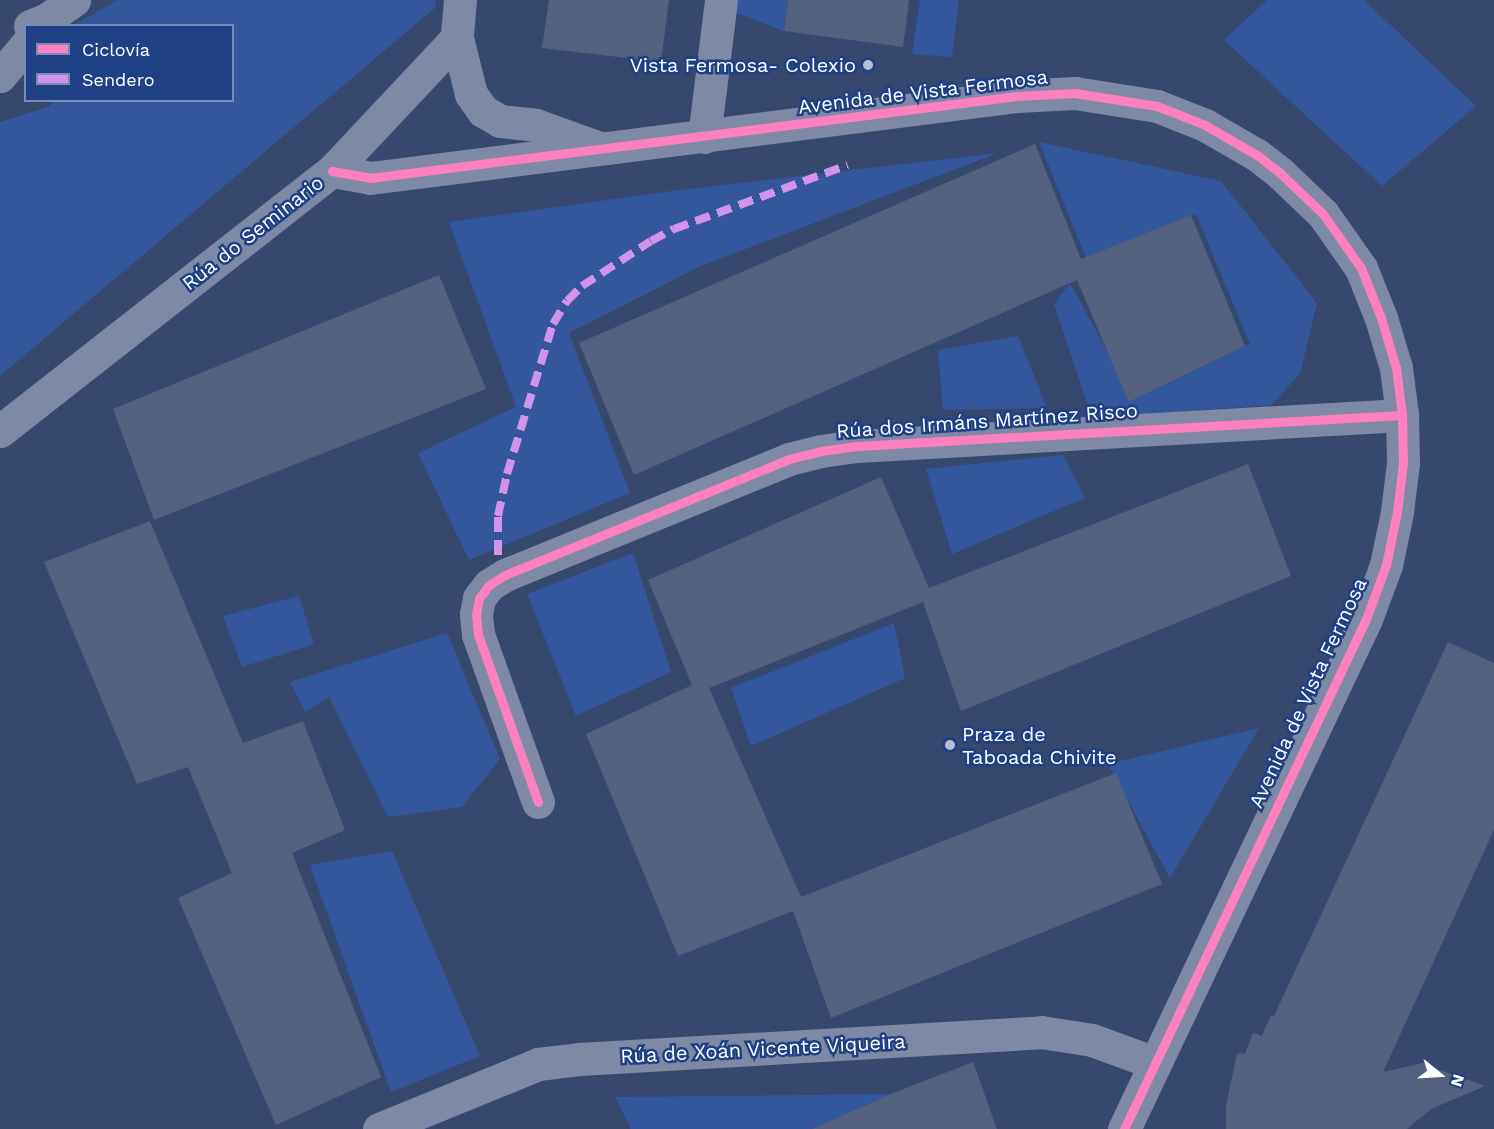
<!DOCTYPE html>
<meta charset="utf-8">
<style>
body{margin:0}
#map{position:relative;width:1494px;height:1129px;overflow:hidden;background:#37486f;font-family:"Work Sans",sans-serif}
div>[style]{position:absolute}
.green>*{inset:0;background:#34569d}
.building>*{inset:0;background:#536180}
.minor>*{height:33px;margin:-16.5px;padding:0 16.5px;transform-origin:16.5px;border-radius:16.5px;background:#7e89a5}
.quiet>*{height:8px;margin-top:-4px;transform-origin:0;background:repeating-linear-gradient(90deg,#d193ec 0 15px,transparent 0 23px)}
.cycleway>*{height:9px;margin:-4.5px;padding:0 4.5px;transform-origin:4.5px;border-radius:4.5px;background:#ff80c0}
.dots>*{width:16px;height:16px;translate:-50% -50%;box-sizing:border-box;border:3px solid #204086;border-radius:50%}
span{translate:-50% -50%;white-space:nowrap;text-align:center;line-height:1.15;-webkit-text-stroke:5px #204086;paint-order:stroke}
.poi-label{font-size:20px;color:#fff}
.right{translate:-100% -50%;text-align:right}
.left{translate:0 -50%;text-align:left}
.street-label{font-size:20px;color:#fff}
.legend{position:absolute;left:24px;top:24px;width:210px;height:78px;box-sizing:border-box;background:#204086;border:2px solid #798cb6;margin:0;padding:8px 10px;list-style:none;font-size:18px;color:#fff}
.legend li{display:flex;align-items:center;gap:12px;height:30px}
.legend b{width:30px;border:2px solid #798cb6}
.north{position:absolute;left:1410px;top:1045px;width:60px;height:60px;-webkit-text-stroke:4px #204086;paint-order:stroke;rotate:108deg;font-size:16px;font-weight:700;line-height:24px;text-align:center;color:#fff}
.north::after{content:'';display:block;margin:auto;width:21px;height:27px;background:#fff;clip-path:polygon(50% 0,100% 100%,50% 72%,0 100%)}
</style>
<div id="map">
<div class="green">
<i style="clip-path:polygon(118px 0,435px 0,436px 7px,0 376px,0 122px,51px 106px,51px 101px,232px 100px,232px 26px,74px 25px)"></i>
<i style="clip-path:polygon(736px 0,788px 0,784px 31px,734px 12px)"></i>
<i style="clip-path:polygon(920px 0,959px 0,952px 57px,912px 54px)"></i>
<i style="clip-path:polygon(1267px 0,1364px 0,1476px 106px,1382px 186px,1224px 40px)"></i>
<i style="clip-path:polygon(1039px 142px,1221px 181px,1317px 303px,1300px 374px,1271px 405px,1092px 418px,1054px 304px,1070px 283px,1134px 400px,1250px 344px,1196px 214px,1086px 258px)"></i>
<i style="clip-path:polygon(998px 153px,701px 266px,569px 333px,630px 493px,469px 560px,418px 453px,516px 407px,449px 222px,672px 191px)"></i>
<i style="clip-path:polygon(1018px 336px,1047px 408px,943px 410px,938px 350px)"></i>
<i style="clip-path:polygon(1063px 455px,1085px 498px,952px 554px,926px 469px)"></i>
<i style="clip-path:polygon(633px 553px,671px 672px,576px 716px,527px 594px)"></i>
<i style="clip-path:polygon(299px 596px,314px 644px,242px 667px,223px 616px)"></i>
<i style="clip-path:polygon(894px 623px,905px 678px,751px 746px,731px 688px)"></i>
<i style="clip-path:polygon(447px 633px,500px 759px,462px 807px,388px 817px,329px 697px,305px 712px,290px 682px)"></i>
<i style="clip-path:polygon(1259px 728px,1170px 878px,1108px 764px)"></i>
<i style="clip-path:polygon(392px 851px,480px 1056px,391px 1092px,310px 865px)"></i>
<i style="clip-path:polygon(891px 1094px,812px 1129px,631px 1129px,615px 1097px)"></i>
</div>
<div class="building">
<i style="clip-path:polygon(549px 0,669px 0,661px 62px,542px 48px)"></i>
<i style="clip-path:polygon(788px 0,909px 0,903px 47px,784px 31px)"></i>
<i style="clip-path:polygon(1035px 144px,1081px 259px,1191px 215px,1245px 346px,1129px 402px,1077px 280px,634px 475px,579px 343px)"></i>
<i style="clip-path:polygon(439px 275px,486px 389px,154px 520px,113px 409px)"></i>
<i style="clip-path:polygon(1248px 464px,1291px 576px,961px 711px,923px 602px,709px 688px,801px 897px,1116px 773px,1162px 884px,831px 1018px,793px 911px,678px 956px,586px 734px,692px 685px,648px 580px,881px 477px,929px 588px)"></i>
<i style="clip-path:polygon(150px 521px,243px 743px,303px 721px,345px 830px,292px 853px,381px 1077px,276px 1125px,178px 898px,232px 873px,188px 767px,137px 784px,44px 562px)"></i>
<i style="clip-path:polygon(1448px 642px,1494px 663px,1494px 830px,1383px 1072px,1428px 1062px,1429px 1066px,1485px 1086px,1431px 1109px,1407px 1129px,1226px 1129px,1226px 1106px,1237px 1053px,1245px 1054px,1253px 1033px,1262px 1036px,1271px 1015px,1274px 1016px)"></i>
<i style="clip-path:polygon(973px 1062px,997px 1129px,812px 1129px,891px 1094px)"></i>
</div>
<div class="minor">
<i style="left:460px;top:0;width:38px;rotate:95deg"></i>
<i style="left:457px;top:38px;width:58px;rotate:76deg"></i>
<i style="left:471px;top:94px;width:21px;rotate:55deg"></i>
<i style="left:483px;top:111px;width:20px;rotate:30deg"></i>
<i style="left:500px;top:121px;width:36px;rotate:6deg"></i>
<i style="left:536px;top:125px;width:65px;rotate:19.8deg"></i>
<i style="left:30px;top:26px;width:18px;rotate:-22deg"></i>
<i style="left:47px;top:19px;width:33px;rotate:-35deg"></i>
<i style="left:0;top:76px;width:40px;rotate:-50deg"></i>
<i style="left:704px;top:137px;width:138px;rotate:-82.9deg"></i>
<i style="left:332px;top:171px;width:39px;rotate:10deg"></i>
<i style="left:370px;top:178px;width:652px;rotate:-7.22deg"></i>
<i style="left:1017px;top:96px;width:58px;rotate:-3deg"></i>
<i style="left:1075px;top:93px;width:83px;rotate:9deg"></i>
<i style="left:1157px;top:106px;width:52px;rotate:21.6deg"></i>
<i style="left:1205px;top:125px;width:60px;rotate:30deg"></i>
<i style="left:1257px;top:155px;width:29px;rotate:38deg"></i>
<i style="left:1280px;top:173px;width:59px;rotate:43.6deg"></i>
<i style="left:1323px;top:214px;width:66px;rotate:54.9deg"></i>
<i style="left:1361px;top:268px;width:54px;rotate:68.2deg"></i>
<i style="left:1381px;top:318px;width:52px;rotate:73.3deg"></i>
<i style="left:1396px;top:368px;width:47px;rotate:82.7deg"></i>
<i style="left:1402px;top:415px;width:48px;rotate:88.8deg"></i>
<i style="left:1403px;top:463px;width:49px;rotate:97deg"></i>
<i style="left:1397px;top:512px;width:54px;rotate:101.7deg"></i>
<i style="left:1386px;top:565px;width:58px;rotate:110.3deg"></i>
<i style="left:1366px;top:619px;width:565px;rotate:115.38deg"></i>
<i style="left:0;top:431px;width:422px;rotate:-38.1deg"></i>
<i style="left:332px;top:171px;width:183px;rotate:-46.8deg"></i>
<i style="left:538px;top:802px;width:178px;rotate:-109.7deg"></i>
<i style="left:478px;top:634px;width:20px;rotate:-96deg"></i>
<i style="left:476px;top:614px;width:16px;rotate:-79deg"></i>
<i style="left:479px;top:598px;width:16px;rotate:-52deg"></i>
<i style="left:489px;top:585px;width:19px;rotate:-32deg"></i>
<i style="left:505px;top:575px;width:307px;rotate:-22.2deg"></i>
<i style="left:789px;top:459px;width:33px;rotate:-14deg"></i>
<i style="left:821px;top:451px;width:36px;rotate:-8deg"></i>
<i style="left:857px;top:446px;width:546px;rotate:-3.26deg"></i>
<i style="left:379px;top:1129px;width:172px;rotate:-22.2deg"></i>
<i style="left:538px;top:1064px;width:41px;rotate:-7deg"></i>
<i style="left:579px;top:1059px;width:463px;rotate:-3.3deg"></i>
<i style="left:1041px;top:1032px;width:52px;rotate:8.9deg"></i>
<i style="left:1092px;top:1040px;width:67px;rotate:20.1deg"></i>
</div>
<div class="quiet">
<i style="left:498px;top:555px;width:39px;rotate:-90deg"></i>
<i style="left:498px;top:516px;width:43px;rotate:-77.9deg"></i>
<i style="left:507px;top:474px;width:157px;rotate:-73deg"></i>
<i style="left:553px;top:324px;width:27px;rotate:-59deg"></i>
<i style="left:567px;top:301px;width:21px;rotate:-45deg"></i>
<i style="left:582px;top:286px;width:82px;rotate:-33.1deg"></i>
<i style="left:651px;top:241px;width:26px;rotate:-28deg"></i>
<i style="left:674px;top:229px;width:185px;rotate:-20.2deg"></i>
</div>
<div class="cycleway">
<i style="left:332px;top:171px;width:39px;rotate:10deg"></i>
<i style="left:370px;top:178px;width:652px;rotate:-7.22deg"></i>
<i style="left:1017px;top:96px;width:58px;rotate:-3deg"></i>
<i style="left:1075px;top:93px;width:83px;rotate:9deg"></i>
<i style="left:1157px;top:106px;width:52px;rotate:21.6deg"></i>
<i style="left:1205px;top:125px;width:60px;rotate:30deg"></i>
<i style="left:1257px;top:155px;width:29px;rotate:38deg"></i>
<i style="left:1280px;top:173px;width:59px;rotate:43.6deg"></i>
<i style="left:1323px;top:214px;width:66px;rotate:54.9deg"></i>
<i style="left:1361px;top:268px;width:54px;rotate:68.2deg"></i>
<i style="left:1381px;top:318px;width:52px;rotate:73.3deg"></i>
<i style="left:1396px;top:368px;width:47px;rotate:82.7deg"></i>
<i style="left:1402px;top:415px;width:48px;rotate:88.8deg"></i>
<i style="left:1403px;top:463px;width:49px;rotate:97deg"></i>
<i style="left:1397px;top:512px;width:54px;rotate:101.7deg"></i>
<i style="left:1386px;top:565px;width:58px;rotate:110.3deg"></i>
<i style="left:1366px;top:619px;width:565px;rotate:115.38deg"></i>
<i style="left:538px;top:802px;width:178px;rotate:-109.7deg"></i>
<i style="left:478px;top:634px;width:20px;rotate:-96deg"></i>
<i style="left:476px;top:614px;width:16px;rotate:-79deg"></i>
<i style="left:479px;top:598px;width:16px;rotate:-52deg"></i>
<i style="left:489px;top:585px;width:19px;rotate:-32deg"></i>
<i style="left:505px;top:575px;width:307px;rotate:-22.2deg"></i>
<i style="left:789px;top:459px;width:33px;rotate:-14deg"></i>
<i style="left:821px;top:451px;width:36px;rotate:-8deg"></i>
<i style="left:857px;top:446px;width:546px;rotate:-3.26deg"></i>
</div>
<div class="dots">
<i style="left:868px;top:65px;background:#b9bfcd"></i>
<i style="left:950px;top:745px;background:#b9bfcd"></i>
</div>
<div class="poi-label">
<span class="right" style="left:856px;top:65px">Vista Fermosa- Colexio</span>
<span class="left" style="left:962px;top:746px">Praza de<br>Taboada Chivite</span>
</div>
<div class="street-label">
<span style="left:923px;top:92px;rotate:-7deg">Avenida de Vista Fermosa</span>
<span style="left:253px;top:233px;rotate:-38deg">Rúa do Seminario</span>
<span style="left:987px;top:421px;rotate:-4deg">Rúa dos Irmáns Martínez Risco</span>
<span style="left:1308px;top:693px;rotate:-65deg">Avenida de Vista Fermosa</span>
<span style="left:763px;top:1049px;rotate:-3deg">Rúa de Xoán Vicente Viqueira</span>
</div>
<ul class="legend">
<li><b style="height:8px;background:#ff80c0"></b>Ciclovía</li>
<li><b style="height:8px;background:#d193ec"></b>Sendero</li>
</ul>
<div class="north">N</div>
</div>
